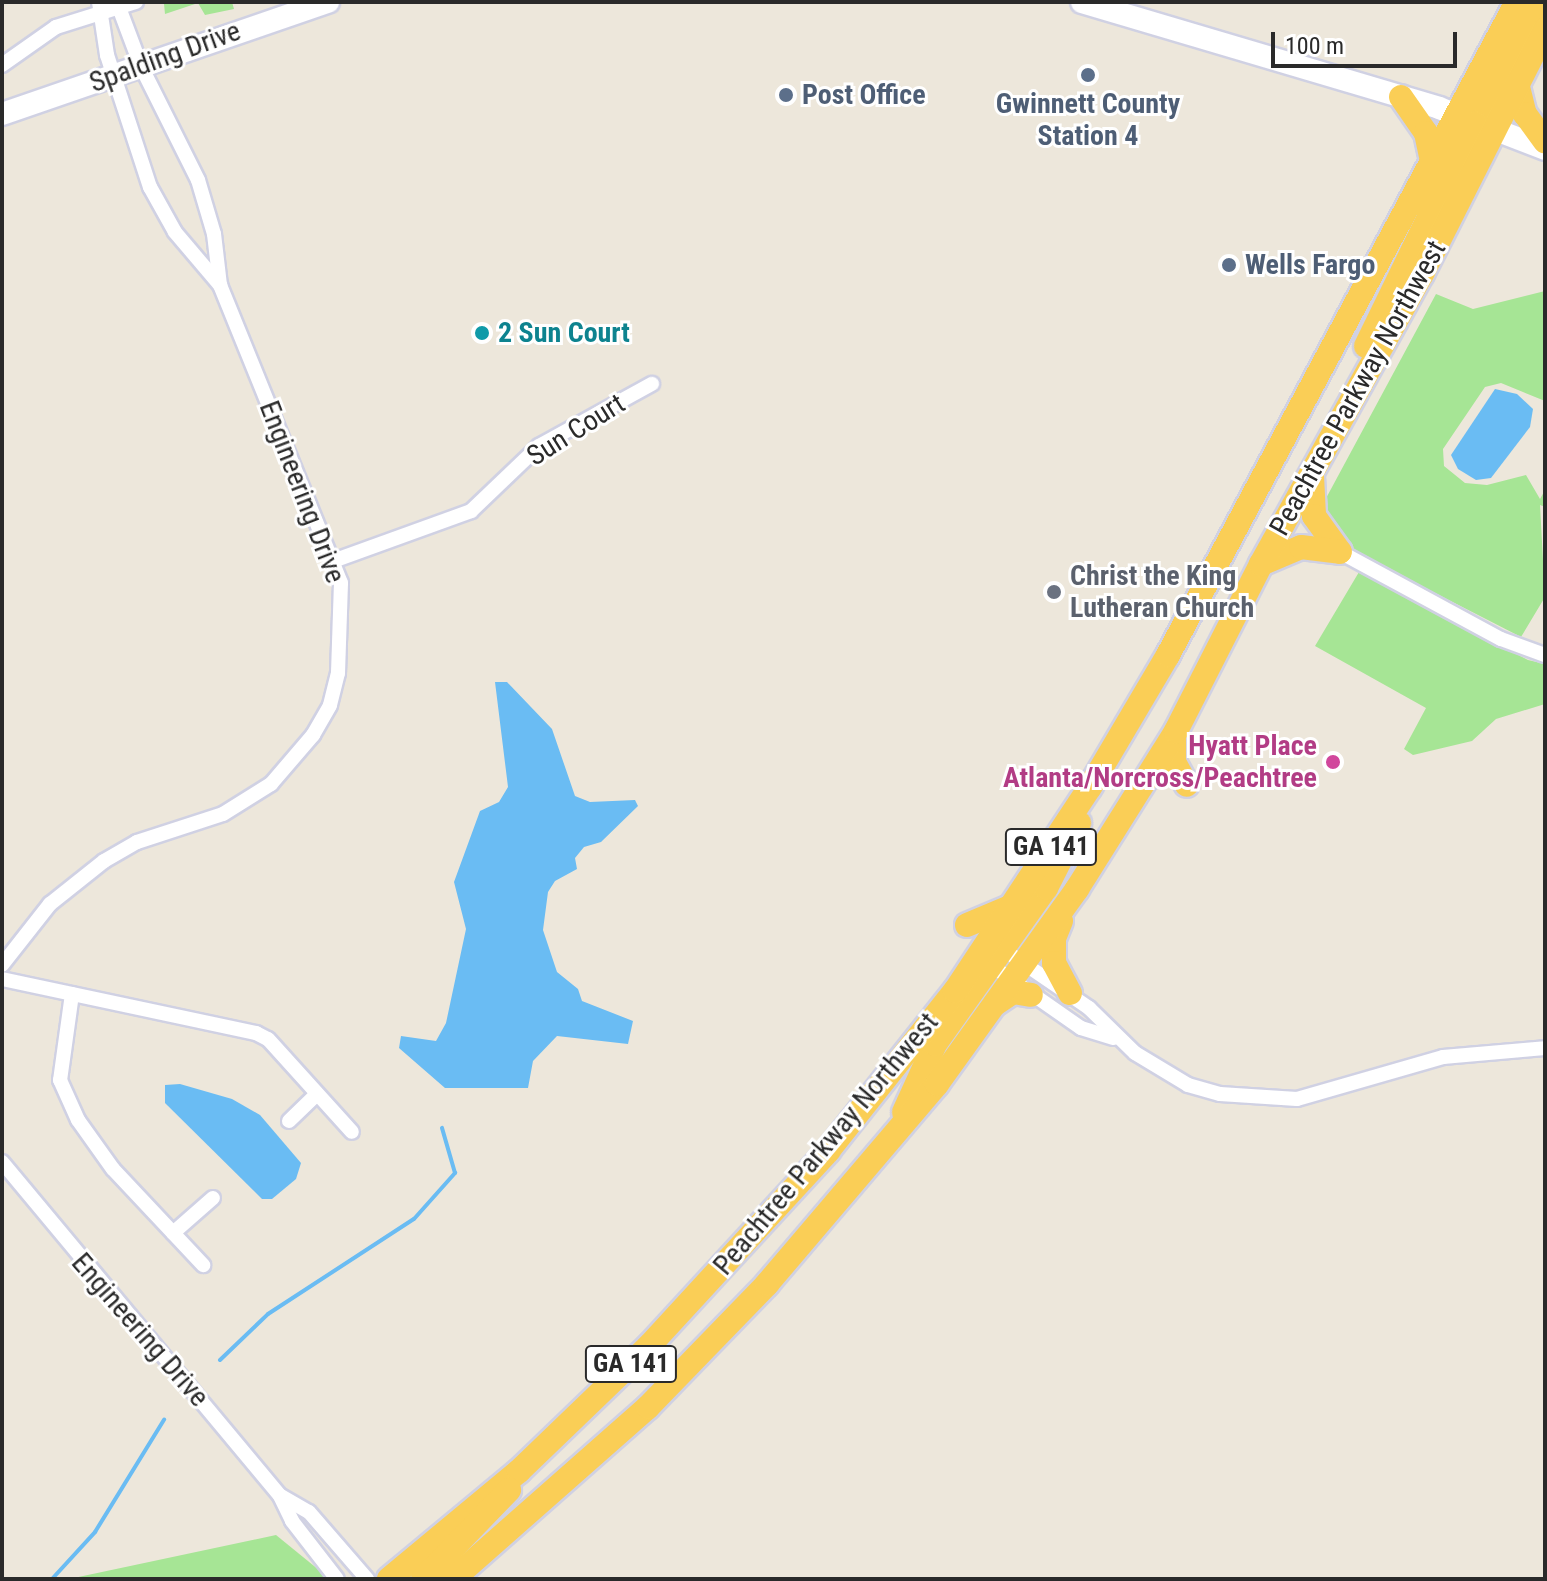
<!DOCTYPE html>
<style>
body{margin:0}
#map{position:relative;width:1547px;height:1581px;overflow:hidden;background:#ede7db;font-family:"Roboto Condensed",sans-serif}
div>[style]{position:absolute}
.green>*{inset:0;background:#a6e595}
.water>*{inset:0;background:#6abcf3}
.stream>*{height:4px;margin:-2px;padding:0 2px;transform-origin:2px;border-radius:2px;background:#6abcf3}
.roads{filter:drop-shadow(2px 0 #d0d1e3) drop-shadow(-2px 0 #d0d1e3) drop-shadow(0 2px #d0d1e3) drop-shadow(0 -2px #d0d1e3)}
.minor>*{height:14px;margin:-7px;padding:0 7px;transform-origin:7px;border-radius:7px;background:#fff}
.secondary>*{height:22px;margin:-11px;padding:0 11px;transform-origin:11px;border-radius:11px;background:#fff}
.trunk>*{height:24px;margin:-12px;padding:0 12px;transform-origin:12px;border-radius:12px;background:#face56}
.dots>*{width:22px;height:22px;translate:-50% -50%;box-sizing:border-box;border:4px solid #fff;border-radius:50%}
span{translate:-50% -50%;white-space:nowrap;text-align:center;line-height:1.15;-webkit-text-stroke:6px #fff;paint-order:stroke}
.shield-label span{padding:2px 6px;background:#fff;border:2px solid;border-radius:6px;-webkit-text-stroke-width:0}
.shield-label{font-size:26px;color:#2a2a2a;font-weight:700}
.street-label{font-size:28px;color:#2a2a2a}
.service-label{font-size:28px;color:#4e5e75;font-weight:700}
.left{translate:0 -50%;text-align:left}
.culture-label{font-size:28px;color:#0d838f;font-weight:700}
.worship-label{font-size:28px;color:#5b616d;font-weight:700}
.hotel-label{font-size:28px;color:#b23c85;font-weight:700}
.right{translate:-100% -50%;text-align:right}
.frame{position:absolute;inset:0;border:4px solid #2a2a2a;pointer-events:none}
.scale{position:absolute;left:1271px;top:32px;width:186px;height:36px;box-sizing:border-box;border:4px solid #2a2a2a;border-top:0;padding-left:10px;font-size:24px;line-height:28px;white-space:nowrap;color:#2a2a2a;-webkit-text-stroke:6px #fff;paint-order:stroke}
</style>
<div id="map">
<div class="green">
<i style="clip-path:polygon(232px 2px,234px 9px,205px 15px,198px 3px,165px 14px,164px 4px)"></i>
<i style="clip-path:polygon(1545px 291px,1545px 401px,1501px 383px,1485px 387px,1443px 449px,1444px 466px,1465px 483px,1487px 485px,1526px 475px,1540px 499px,1545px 490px,1545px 507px,1540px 505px,1545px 597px,1521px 637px,1353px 551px,1329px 532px,1324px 502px,1436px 294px,1473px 309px)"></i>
<i style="clip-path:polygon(1359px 572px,1528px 660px,1545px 664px,1545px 704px,1496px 719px,1472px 741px,1413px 755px,1404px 749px,1426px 708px,1315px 646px)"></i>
<i style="clip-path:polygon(276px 1535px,330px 1579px,69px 1579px)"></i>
</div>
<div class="water">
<i style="clip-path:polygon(1495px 389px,1517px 394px,1533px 409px,1530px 427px,1491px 478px,1476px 480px,1458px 469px,1451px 455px)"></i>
<i style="clip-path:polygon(495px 682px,507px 682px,552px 729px,575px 796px,590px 802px,635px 800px,638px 806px,601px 842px,584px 847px,575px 858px,577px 869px,555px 881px,548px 892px,543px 930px,557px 972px,578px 989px,582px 1001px,633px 1021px,628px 1044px,557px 1036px,533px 1061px,528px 1088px,445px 1088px,399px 1048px,401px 1036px,436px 1041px,446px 1023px,466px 929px,454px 882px,480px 811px,499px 802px,508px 787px)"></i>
<i style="clip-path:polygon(180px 1084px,232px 1099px,260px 1115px,301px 1163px,296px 1179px,272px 1199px,262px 1199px,165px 1103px,165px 1085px)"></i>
</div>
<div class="stream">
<i style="left:220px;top:1360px;width:66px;rotate:-43.8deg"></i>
<i style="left:268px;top:1314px;width:174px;rotate:-33.1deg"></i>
<i style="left:414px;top:1219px;width:62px;rotate:-48.3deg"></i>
<i style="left:455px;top:1173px;width:47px;rotate:-106.1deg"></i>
<i style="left:52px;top:1579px;width:64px;rotate:-47.5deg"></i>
<i style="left:95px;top:1532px;width:132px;rotate:-58.4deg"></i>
</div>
<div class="roads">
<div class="minor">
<i style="left:99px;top:2px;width:54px;rotate:81.4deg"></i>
<i style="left:107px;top:55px;width:139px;rotate:72deg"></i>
<i style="left:150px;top:187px;width:51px;rotate:60.9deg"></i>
<i style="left:175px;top:232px;width:70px;rotate:49.7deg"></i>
<i style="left:2px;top:65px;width:66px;rotate:-35.1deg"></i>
<i style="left:56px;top:27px;width:84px;rotate:-17.4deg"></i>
<i style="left:1340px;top:552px;width:183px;rotate:28.4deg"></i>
<i style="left:1501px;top:639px;width:47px;rotate:20deg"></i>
<i style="left:333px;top:561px;width:147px;rotate:-19.9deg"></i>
<i style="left:471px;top:511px;width:94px;rotate:-43.7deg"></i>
<i style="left:539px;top:446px;width:129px;rotate:-28.8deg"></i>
<i style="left:997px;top:945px;width:112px;rotate:34.4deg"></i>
<i style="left:1089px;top:1008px;width:64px;rotate:44.4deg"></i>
<i style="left:1135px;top:1053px;width:62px;rotate:31.1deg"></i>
<i style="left:1188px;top:1085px;width:33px;rotate:16deg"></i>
<i style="left:1220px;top:1094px;width:77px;rotate:3.7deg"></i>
<i style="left:1297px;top:1099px;width:152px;rotate:-16deg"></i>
<i style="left:1443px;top:1057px;width:102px;rotate:-5deg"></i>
<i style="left:985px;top:961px;width:117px;rotate:34.9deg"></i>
<i style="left:1081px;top:1028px;width:34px;rotate:17deg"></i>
<i style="left:2px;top:965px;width:78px;rotate:-51.8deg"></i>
<i style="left:50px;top:904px;width:69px;rotate:-38.5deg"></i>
<i style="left:104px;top:861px;width:38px;rotate:-30deg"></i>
<i style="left:137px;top:842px;width:90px;rotate:-18deg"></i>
<i style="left:223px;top:814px;width:57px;rotate:-32deg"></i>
<i style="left:271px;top:784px;width:65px;rotate:-49.4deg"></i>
<i style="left:313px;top:735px;width:34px;rotate:-60deg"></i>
<i style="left:330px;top:705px;width:33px;rotate:-76deg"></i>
<i style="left:338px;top:673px;width:90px;rotate:-88.1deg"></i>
<i style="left:341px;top:583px;width:322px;rotate:-112.1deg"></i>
<i style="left:220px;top:285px;width:51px;rotate:-96.7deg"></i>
<i style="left:214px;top:234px;width:56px;rotate:-106.5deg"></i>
<i style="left:198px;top:180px;width:127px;rotate:-116.6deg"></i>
<i style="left:141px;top:66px;width:68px;rotate:-110.6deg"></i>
<i style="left:2px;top:979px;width:260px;rotate:12deg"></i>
<i style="left:256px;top:1033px;width:13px;rotate:27deg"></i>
<i style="left:268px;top:1039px;width:125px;rotate:47.9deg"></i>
<i style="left:72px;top:994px;width:87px;rotate:97.9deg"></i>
<i style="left:60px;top:1080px;width:44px;rotate:65.8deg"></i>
<i style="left:78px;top:1120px;width:60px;rotate:54.5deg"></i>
<i style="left:113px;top:1169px;width:132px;rotate:46.8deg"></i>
<i style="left:289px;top:1121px;width:39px;rotate:-44deg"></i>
<i style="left:2px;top:1162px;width:435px;rotate:50.2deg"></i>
<i style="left:280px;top:1496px;width:28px;rotate:64deg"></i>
<i style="left:292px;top:1521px;width:73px;rotate:52.2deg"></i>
<i style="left:173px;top:1233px;width:53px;rotate:-41.2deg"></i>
<i style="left:281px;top:1496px;width:32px;rotate:30deg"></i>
<i style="left:309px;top:1512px;width:89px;rotate:49.1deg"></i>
</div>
<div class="secondary">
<i style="left:1082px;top:2px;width:372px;rotate:16.5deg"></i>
<i style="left:1439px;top:108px;width:114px;rotate:21.1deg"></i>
<i style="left:2px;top:114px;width:345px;rotate:-19deg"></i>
</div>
<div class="trunk">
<i style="left:1517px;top:83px;width:32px;rotate:76deg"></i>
<i style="left:1525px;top:114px;width:34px;rotate:54deg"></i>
<i style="left:1401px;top:97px;width:44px;rotate:55.2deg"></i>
<i style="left:1426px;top:133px;width:29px;rotate:78deg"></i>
<i style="left:1478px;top:124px;width:137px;rotate:-63.1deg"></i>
<i style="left:1366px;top:346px;width:248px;rotate:-64deg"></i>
<i style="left:1312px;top:476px;width:40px;rotate:87.1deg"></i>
<i style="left:1314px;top:516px;width:44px;rotate:54.2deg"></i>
<i style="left:1261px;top:564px;width:43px;rotate:-23deg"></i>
<i style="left:1301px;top:547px;width:39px;rotate:7deg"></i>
<i style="left:1174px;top:736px;width:26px;rotate:90deg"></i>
<i style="left:1174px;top:762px;width:26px;rotate:61deg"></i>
<i style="left:1061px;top:921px;width:18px;rotate:112deg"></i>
<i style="left:1054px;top:938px;width:25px;rotate:90deg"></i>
<i style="left:1054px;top:963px;width:34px;rotate:62deg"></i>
<i style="left:967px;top:925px;width:47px;rotate:-22.7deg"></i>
<i style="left:995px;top:1004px;width:22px;rotate:-34deg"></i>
<i style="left:1013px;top:992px;width:18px;rotate:9deg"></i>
<i style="left:904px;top:1112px;width:75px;rotate:-65.5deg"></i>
<i style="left:935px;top:1044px;width:191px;rotate:-54.6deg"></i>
<i style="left:1046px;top:888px;width:73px;rotate:-63.1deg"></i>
<i style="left:389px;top:1579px;width:169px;rotate:-39.7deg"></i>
<i style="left:519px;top:1471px;width:180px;rotate:-43.9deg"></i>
<i style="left:649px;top:1346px;width:265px;rotate:-47.4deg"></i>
<i style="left:828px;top:1151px;width:204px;rotate:-51.6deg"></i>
<i style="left:955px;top:991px;width:245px;rotate:-56.5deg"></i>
<i style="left:1090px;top:787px;width:153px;rotate:-59.4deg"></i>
<i style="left:1168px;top:655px;width:740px;rotate:-61.88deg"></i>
<i style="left:423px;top:1579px;width:124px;rotate:-46deg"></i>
<i style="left:453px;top:1579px;width:260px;rotate:-41.4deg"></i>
<i style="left:648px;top:1407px;width:171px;rotate:-45.9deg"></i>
<i style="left:767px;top:1284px;width:262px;rotate:-49.6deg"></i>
<i style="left:937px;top:1084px;width:240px;rotate:-54.3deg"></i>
<i style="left:1077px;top:889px;width:186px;rotate:-57.9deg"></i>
<i style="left:1176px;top:731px;width:187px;rotate:-63deg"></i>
<i style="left:1261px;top:564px;width:332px;rotate:-61deg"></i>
<i style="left:1422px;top:274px;width:273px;rotate:-63.2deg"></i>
</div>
</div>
<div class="dots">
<i style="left:1088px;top:75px;background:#5c6f8a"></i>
<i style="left:786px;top:95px;background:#5c6f8a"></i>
<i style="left:1229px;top:265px;background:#5c6f8a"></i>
<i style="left:482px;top:333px;background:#0f9aa8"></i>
<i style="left:1054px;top:592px;background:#6b7280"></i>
<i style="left:1333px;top:762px;background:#d1479c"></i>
</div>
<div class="shield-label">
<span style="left:1051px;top:847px">GA 141</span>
<span style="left:631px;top:1364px">GA 141</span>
</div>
<div class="street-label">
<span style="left:165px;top:57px;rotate:-20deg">Spalding Drive</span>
<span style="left:1358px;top:388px;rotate:-61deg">Peachtree Parkway Northwest</span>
<span style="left:576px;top:430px;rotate:-32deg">Sun Court</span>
<span style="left:302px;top:492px;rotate:69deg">Engineering Drive</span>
<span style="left:826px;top:1144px;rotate:-50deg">Peachtree Parkway Northwest</span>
<span style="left:140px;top:1330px;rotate:49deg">Engineering Drive</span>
</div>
<div class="service-label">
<span class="left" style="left:802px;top:95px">Post Office</span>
<span style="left:1088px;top:120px">Gwinnett County<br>Station 4</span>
<span class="left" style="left:1245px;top:265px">Wells Fargo</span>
</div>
<div class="culture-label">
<span class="left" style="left:498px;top:333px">2 Sun Court</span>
</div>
<div class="worship-label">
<span class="left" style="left:1070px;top:592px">Christ the King<br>Lutheran Church</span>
</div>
<div class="hotel-label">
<span class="right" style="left:1317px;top:762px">Hyatt Place<br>Atlanta/Norcross/Peachtree</span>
</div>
<div class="frame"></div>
<div class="scale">100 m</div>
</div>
